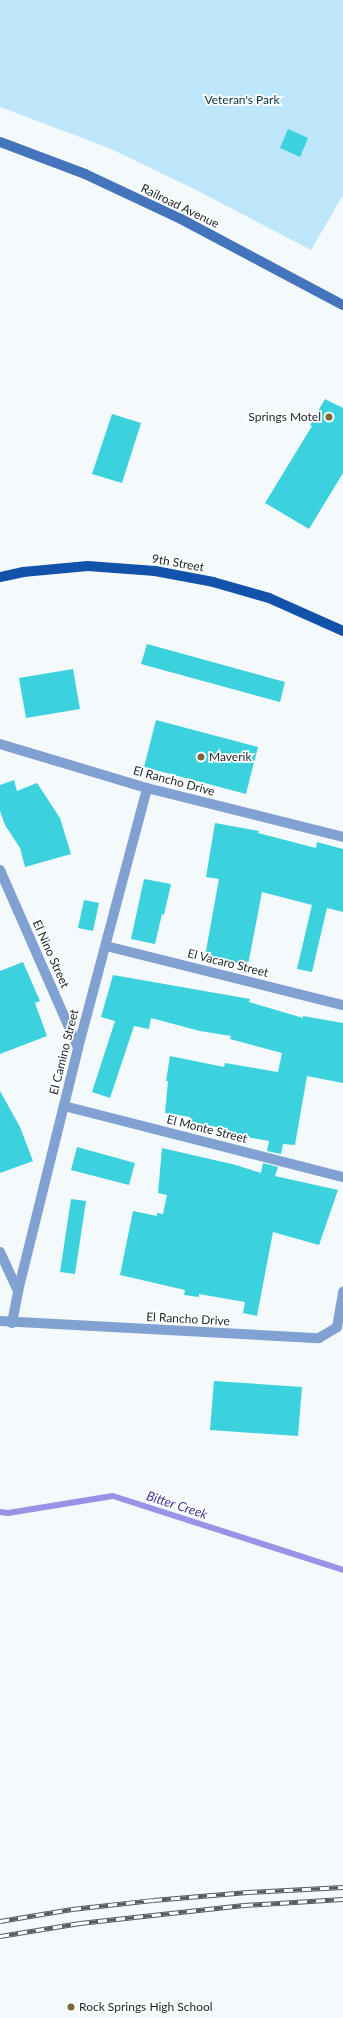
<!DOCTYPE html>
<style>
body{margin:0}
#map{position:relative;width:343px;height:2018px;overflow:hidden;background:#f4f9fc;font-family:Lato,sans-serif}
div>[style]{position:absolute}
.green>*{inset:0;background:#bde6fb}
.stream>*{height:6px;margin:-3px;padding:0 3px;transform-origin:3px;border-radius:3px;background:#9993e7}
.building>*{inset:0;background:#3bd1dd}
.street>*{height:10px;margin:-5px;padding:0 5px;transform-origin:5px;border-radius:5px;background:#80a1d2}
.secondary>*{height:10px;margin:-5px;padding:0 5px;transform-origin:5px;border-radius:5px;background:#4474bc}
.primary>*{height:10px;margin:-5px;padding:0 5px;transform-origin:5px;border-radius:5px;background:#1352aa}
.rail>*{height:4.5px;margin-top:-2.25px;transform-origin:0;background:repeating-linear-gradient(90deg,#fff 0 9px,#555d62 0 18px);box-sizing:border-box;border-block:1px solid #555d62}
.dots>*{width:11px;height:11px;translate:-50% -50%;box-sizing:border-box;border:2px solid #fff;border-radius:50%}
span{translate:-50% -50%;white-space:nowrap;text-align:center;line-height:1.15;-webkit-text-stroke:3.5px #fff;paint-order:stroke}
.park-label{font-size:12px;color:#003043}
.street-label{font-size:12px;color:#192328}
.poi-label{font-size:12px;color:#192328}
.right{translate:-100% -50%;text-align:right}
.left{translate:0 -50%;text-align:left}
.water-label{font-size:13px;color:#463495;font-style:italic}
</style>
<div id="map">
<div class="green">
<i style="clip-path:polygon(0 0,343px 0,343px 195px,311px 250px,196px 190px,109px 148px,0 107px)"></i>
</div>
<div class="stream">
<i style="left:0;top:1512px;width:8px;rotate:7deg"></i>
<i style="left:8px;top:1513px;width:106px;rotate:-9.2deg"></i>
<i style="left:113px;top:1496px;width:242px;rotate:17.8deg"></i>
</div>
<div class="building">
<i style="clip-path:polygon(288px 129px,308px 138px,300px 157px,280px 148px)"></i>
<i style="clip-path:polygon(325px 399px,343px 408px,343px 473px,309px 529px,265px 503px,312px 426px,310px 425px)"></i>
<i style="clip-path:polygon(112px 414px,141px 423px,122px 483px,92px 474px)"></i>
<i style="clip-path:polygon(147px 644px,285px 682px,280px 702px,141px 664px)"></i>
<i style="clip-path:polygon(73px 669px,80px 709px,26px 718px,19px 678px)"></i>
<i style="clip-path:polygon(156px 720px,258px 747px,246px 794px,144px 767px)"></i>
<i style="clip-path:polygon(14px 780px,17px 791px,37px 783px,60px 818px,71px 854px,25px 867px,20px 848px,5px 825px,0 811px,0 785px)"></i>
<i style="clip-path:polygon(215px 823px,259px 831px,258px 833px,316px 848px,317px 842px,343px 849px,343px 912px,327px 908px,312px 972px,297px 969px,312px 905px,262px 892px,248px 965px,205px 956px,219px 879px,206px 877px)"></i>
<i style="clip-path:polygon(144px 879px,171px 884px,164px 915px,162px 914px,155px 944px,131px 939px)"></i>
<i style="clip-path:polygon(84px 900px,99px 903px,93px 931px,78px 928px)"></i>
<i style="clip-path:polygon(23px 962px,40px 1001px,35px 1003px,47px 1036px,0 1054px,0 971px)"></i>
<i style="clip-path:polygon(113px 975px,250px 999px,249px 1002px,303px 1018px,303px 1016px,343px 1023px,343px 1083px,307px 1076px,295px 1145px,283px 1144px,281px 1154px,267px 1151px,269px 1141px,252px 1138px,216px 1127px,189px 1121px,190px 1117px,165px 1113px,168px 1081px,166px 1081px,170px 1056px,224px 1067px,225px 1063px,278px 1072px,282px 1053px,230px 1039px,231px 1036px,200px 1031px,151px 1018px,149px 1029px,134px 1026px,110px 1098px,92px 1092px,115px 1021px,101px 1017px)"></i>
<i style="clip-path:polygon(0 1091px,20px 1127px,33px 1161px,0 1173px)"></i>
<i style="clip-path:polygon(77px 1147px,135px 1163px,129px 1185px,71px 1170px)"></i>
<i style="clip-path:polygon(162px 1148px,236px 1165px,261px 1173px,263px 1163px,278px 1167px,275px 1176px,338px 1190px,319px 1245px,273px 1232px,257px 1316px,243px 1313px,245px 1302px,199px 1294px,199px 1297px,184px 1295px,185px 1290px,120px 1275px,133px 1211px,157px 1216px,157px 1213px,163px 1214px,167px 1195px,158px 1193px)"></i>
<i style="clip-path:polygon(71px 1199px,86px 1201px,75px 1274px,60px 1272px)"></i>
<i style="clip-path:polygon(214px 1381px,302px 1387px,298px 1436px,210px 1430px)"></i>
</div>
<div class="street">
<i style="left:0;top:744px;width:153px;rotate:16.7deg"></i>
<i style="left:147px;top:788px;width:202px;rotate:14deg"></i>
<i style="left:0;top:870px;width:194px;rotate:66.3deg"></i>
<i style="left:106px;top:946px;width:244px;rotate:14deg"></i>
<i style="left:64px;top:1106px;width:288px;rotate:14.3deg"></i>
<i style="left:0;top:1252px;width:43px;rotate:65.2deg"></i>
<i style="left:0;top:1321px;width:319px;rotate:3.1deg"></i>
<i style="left:319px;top:1338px;width:21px;rotate:-31deg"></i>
<i style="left:337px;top:1327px;width:36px;rotate:-80deg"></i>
<i style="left:12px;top:1323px;width:33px;rotate:-79deg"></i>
<i style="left:18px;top:1291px;width:250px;rotate:-76.1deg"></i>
<i style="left:78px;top:1048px;width:269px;rotate:-75.1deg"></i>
</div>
<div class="secondary">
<i style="left:0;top:142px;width:91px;rotate:20.6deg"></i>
<i style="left:85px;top:174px;width:106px;rotate:25.1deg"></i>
<i style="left:181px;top:219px;width:183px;rotate:28deg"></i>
</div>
<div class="primary">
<i style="left:0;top:577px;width:24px;rotate:-12deg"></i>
<i style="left:23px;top:572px;width:65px;rotate:-5.3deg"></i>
<i style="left:88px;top:566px;width:67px;rotate:4.3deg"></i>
<i style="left:155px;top:571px;width:59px;rotate:10.7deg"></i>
<i style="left:213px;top:582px;width:58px;rotate:15.9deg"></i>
<i style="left:269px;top:598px;width:81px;rotate:24deg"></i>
</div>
<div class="rail">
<i style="left:0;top:1921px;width:73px;rotate:-9.5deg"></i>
<i style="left:72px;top:1909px;width:81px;rotate:-6.3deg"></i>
<i style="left:153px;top:1900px;width:95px;rotate:-4.8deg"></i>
<i style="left:248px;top:1892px;width:95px;rotate:-3deg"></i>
<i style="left:0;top:1936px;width:81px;rotate:-9.2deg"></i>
<i style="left:80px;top:1923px;width:165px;rotate:-6.3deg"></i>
<i style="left:244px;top:1905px;width:99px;rotate:-3.5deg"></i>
</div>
<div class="dots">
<i style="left:329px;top:417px;background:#776835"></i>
<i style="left:201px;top:757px;background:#776835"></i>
<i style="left:71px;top:2007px;background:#776835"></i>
</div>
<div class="park-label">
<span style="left:242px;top:100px">Veteran's Park</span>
</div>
<div class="street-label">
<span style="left:180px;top:206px;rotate:26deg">Railroad Avenue</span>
<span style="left:178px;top:563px;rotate:10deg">9th Street</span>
<span style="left:174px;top:781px;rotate:15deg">El Rancho Drive</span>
<span style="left:51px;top:954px;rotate:66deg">El Nino Street</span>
<span style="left:228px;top:963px;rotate:14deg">El Vacaro Street</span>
<span style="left:64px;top:1052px;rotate:-76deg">El Camino Street</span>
<span style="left:207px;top:1129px;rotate:14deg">El Monte Street</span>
<span style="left:188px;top:1319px;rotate:3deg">El Rancho Drive</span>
</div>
<div class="poi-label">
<span class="right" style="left:321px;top:417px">Springs Motel</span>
<span class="left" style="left:209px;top:757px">Maverik</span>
<span class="left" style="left:79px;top:2007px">Rock Springs High School</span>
</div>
<div class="water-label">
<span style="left:177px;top:1505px;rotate:18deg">Bitter Creek</span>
</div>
</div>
